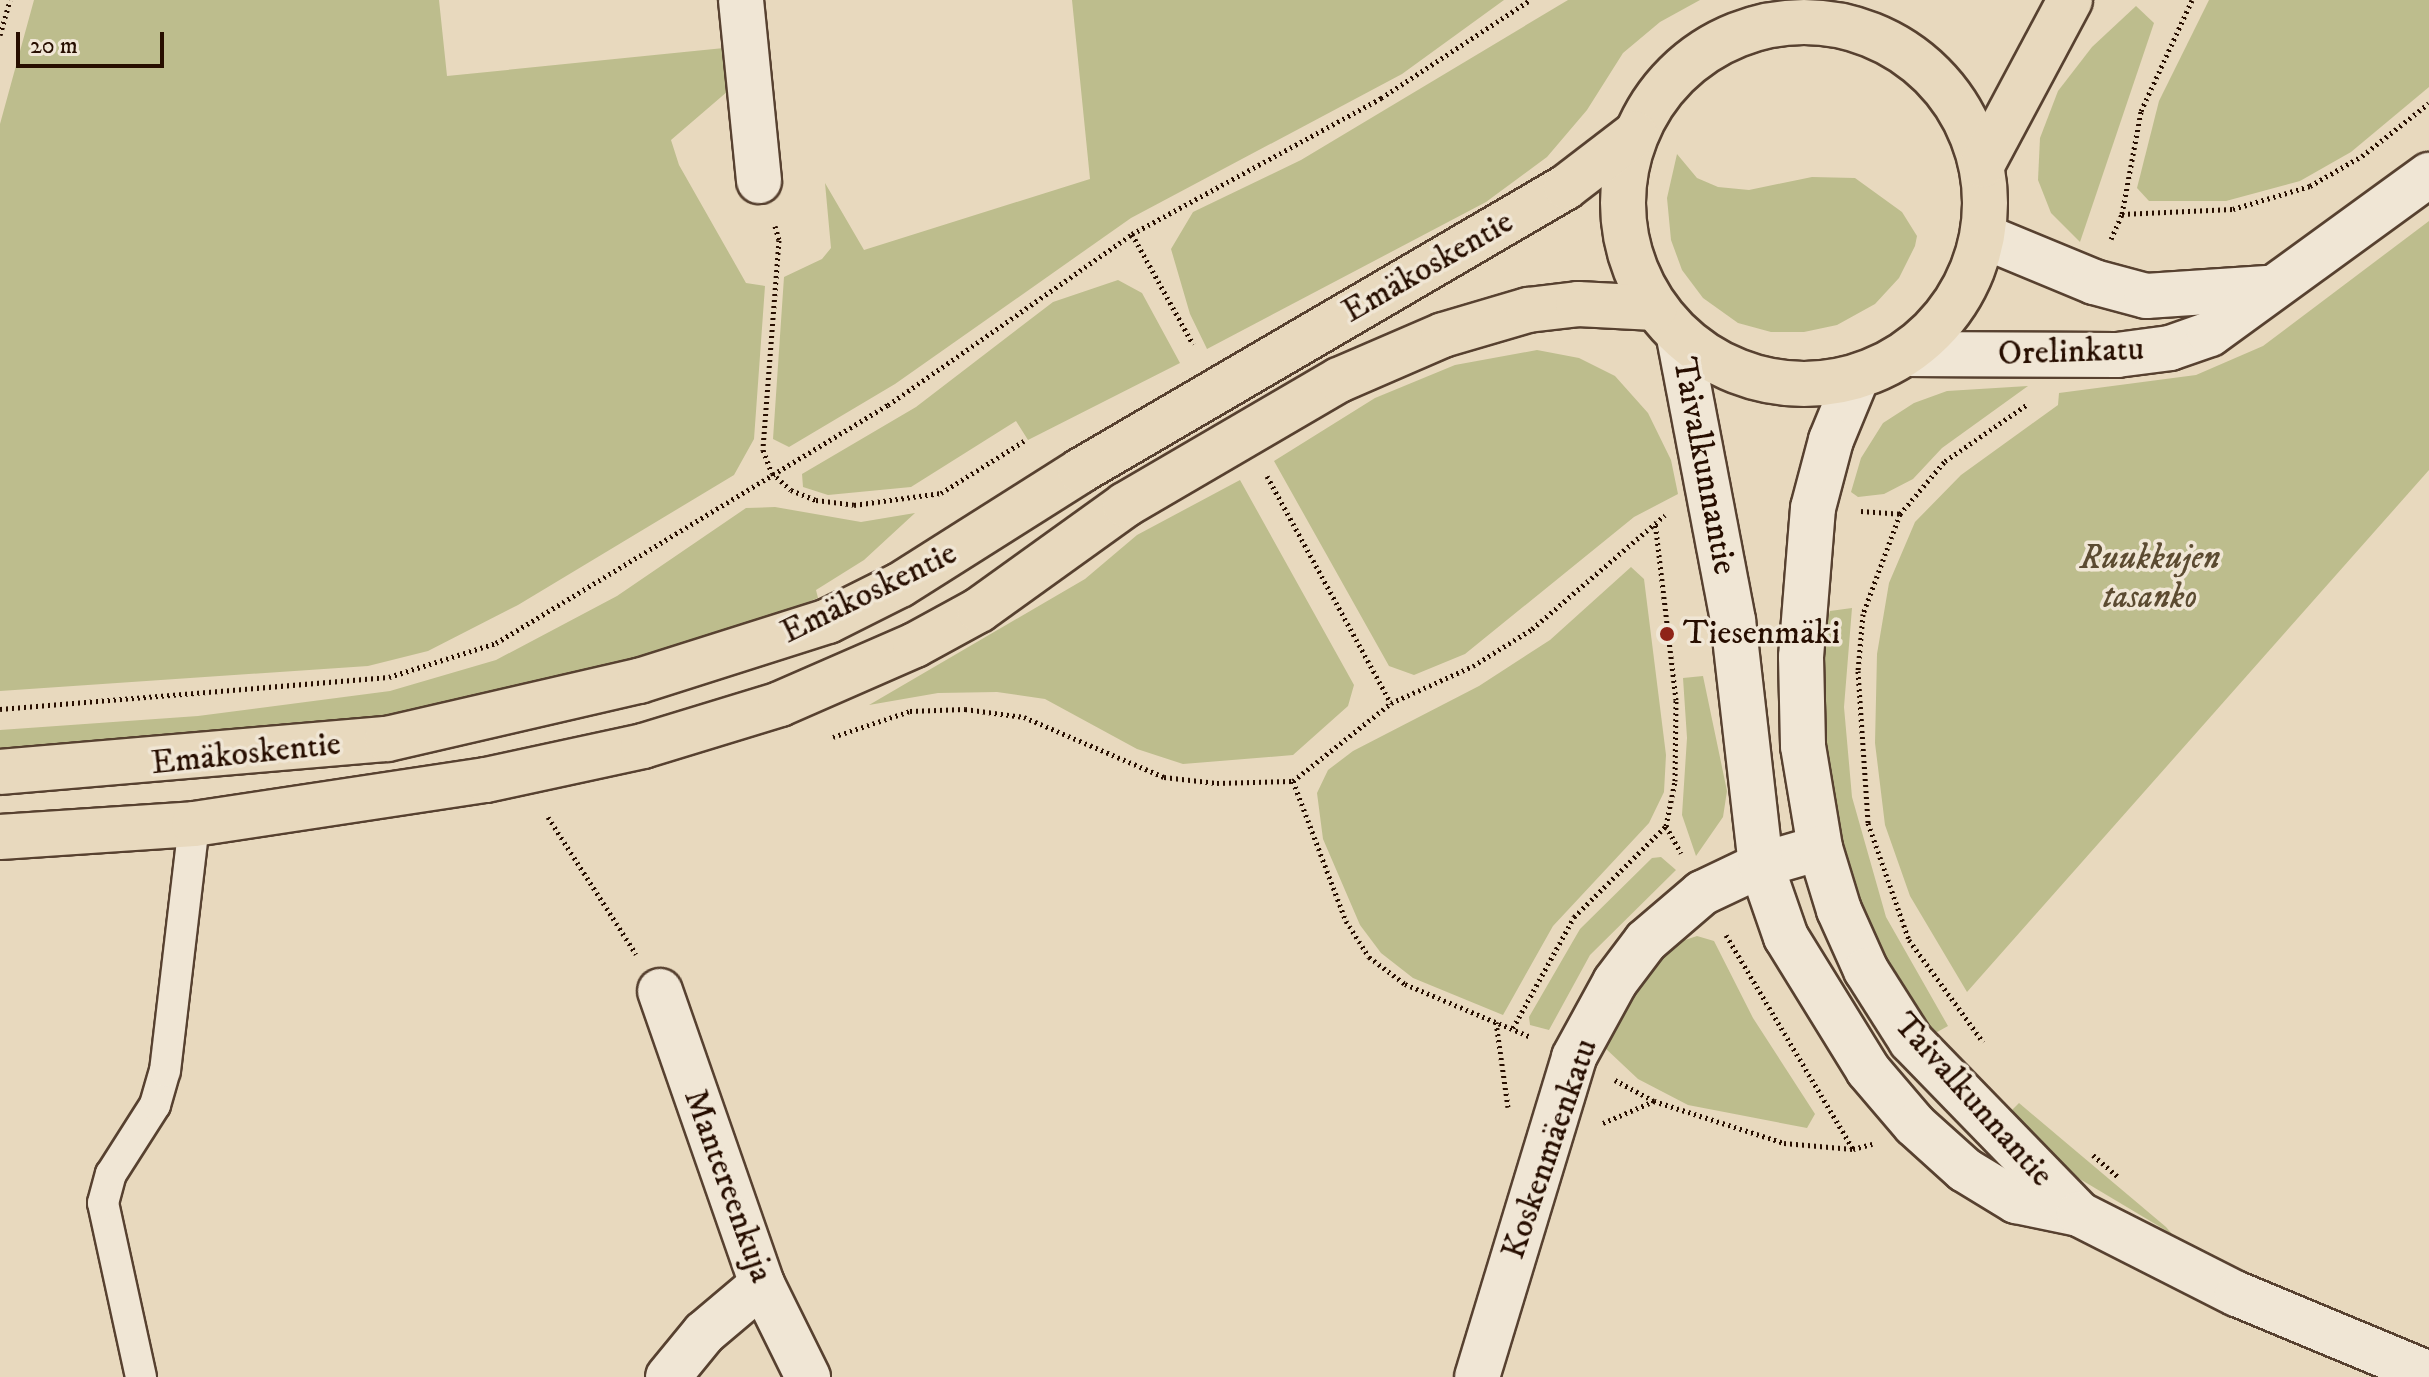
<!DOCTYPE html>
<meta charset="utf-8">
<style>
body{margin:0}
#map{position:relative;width:2429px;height:1377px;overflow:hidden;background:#e8d9be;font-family:"IM FELL DW Pica",serif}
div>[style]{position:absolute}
.green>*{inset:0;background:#bdbd8d}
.path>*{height:5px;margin-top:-2.5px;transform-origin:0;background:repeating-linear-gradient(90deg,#270e00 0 2px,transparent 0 6px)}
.roads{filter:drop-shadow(2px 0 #574130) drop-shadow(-2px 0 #574130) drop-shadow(0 2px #574130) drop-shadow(0 -2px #574130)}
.lane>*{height:30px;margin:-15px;padding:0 15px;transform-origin:15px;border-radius:15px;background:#f0e6d5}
.street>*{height:44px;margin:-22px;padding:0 22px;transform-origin:22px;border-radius:22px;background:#f0e6d5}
.secondary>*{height:44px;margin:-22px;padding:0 22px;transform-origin:22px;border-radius:22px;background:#f0e6d5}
.primary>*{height:44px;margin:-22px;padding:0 22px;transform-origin:22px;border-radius:22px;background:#e8d9be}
.primary>.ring{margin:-22px;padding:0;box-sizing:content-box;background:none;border:44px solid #e8d9be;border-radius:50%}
.dots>*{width:22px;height:22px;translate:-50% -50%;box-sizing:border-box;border:4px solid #f0e6d5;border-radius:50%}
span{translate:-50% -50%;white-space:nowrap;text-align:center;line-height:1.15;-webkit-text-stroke:7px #f0e6d5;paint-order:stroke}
.street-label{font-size:34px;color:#270e00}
.park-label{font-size:34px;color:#5c4b31;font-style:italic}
.poi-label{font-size:34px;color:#270e00}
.left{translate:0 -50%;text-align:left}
.scale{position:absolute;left:16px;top:32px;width:148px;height:36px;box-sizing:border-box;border:4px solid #270e00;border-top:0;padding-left:10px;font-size:24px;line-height:28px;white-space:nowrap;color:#270e00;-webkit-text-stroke:6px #f0e6d5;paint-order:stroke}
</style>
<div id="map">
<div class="green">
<i style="clip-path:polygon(34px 0,439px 0,447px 76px,724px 48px,728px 91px,671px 140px,679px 165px,746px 283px,765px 286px,754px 439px,734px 475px,518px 605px,428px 651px,368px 666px,0 691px,0 124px)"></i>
<i style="clip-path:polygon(1072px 0,1504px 0,1402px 74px,1131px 218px,895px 384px,789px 447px,773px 439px,784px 277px,822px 259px,831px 248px,825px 183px,864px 250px,1090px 179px)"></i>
<i style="clip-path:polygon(1568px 0,1700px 0,1660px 22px,1623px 53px,1587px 110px,1547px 157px,1486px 202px,1207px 349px,1190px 314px,1171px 249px,1193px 212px,1301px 160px)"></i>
<i style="clip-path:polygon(2209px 0,2429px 0,2429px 87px,2351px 152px,2300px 181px,2226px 201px,2149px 201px,2137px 188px,2159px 101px)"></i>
<i style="clip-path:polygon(2136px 6px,2154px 23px,2080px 242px,2051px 213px,2038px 180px,2040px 138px,2058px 91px,2092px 47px)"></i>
<i style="clip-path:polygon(1677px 154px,1697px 178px,1718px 187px,1749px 190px,1812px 177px,1855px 178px,1902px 212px,1917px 236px,1915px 246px,1899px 278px,1875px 304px,1837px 325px,1804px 332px,1771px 332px,1738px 323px,1703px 298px,1682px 270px,1671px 240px,1667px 198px)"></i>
<i style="clip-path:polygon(2429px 221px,2429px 470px,1967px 992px,1910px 896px,1885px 825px,1875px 743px,1877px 654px,1889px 583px,1915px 522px,1961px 475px,2058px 405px,2059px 393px,2196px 375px,2263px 346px)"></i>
<i style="clip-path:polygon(1118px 280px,1142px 293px,1180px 363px,1028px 440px,1016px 421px,911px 487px,828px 495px,803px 487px,802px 474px,916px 407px,1053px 302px)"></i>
<i style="clip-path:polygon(1537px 350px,1579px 358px,1615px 376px,1648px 413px,1671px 460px,1678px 494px,1634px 517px,1465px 654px,1414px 675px,1389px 666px,1274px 461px,1375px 398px,1455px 365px)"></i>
<i style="clip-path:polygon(2028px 386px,1942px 448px,1913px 479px,1884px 494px,1858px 497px,1851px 492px,1861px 458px,1883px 423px,1914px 403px,1947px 391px)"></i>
<i style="clip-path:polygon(1240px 480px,1354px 685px,1348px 706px,1293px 755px,1183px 764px,1137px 749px,1045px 699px,997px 692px,938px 693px,869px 705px,1085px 579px,1137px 535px)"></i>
<i style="clip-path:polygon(775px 507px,861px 522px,915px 513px,864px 560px,816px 590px,818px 598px,699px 645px,457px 704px,326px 727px,0 751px,0 730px,198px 716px,390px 691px,496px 660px,617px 596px,746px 508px)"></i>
<i style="clip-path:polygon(1631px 567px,1644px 579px,1666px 755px,1664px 792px,1649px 823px,1553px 926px,1503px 1015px,1413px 978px,1381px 953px,1360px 925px,1323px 839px,1317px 793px,1328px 770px,1353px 751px,1479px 686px,1550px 640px)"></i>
<i style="clip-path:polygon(1852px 608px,1844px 707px,1852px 797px,1886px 917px,1948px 1026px,1930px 1036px,1877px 945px,1837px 841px,1822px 751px,1822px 644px,1830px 611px)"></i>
<i style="clip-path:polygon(1703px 676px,1727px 791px,1723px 817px,1696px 856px,1682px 815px,1687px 738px,1683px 678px)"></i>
<i style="clip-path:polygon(1661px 857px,1676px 870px,1590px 955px,1549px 1030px,1530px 1025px,1529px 1017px,1580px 929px,1652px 858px)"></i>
<i style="clip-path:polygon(1697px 936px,1714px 941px,1753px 1018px,1815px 1114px,1807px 1128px,1688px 1105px,1638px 1079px,1604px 1047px,1622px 1008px,1658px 962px,1682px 941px)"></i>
<i style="clip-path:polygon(2019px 1103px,2166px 1227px,2172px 1234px,2053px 1163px,2003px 1119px)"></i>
</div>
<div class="path">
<i style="left:0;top:35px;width:36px;rotate:-74deg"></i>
<i style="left:2122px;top:214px;width:111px;rotate:-2.6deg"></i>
<i style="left:2233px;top:209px;width:80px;rotate:-16.6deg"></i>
<i style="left:2310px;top:186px;width:60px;rotate:-30deg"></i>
<i style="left:2362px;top:156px;width:85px;rotate:-38.3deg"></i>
<i style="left:775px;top:226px;width:15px;rotate:74deg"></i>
<i style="left:779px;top:240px;width:211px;rotate:94.4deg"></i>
<i style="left:763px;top:450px;width:25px;rotate:69deg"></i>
<i style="left:772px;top:473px;width:25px;rotate:42deg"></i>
<i style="left:791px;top:490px;width:27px;rotate:22deg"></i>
<i style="left:816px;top:500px;width:38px;rotate:7deg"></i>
<i style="left:854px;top:505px;width:88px;rotate:-7.9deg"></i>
<i style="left:941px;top:493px;width:98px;rotate:-32.1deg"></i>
<i style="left:1132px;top:234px;width:126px;rotate:61deg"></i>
<i style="left:2111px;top:239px;width:27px;rotate:-66deg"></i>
<i style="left:2122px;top:214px;width:105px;rotate:-79.5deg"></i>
<i style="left:2141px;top:111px;width:122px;rotate:-65.3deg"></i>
<i style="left:1267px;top:476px;width:259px;rotate:61.4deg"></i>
<i style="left:1861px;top:511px;width:39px;rotate:4deg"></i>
<i style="left:1900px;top:514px;width:70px;rotate:-49.7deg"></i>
<i style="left:1945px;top:461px;width:101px;rotate:-34.5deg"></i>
<i style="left:1900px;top:514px;width:107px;rotate:110.3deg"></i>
<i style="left:1863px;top:614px;width:57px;rotate:95deg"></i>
<i style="left:1858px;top:671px;width:152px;rotate:86.2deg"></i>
<i style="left:1868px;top:823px;width:124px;rotate:70.7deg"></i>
<i style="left:1909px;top:940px;width:126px;rotate:54deg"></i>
<i style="left:0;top:709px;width:390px;rotate:-4.7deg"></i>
<i style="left:389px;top:677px;width:112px;rotate:-17.6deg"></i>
<i style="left:496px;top:643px;width:459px;rotate:-31.3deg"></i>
<i style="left:888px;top:405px;width:298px;rotate:-35deg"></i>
<i style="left:1132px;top:234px;width:284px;rotate:-28.6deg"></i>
<i style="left:1381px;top:98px;width:178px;rotate:-33.3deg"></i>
<i style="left:833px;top:737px;width:81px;rotate:-18.7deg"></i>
<i style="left:910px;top:711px;width:55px;rotate:-2.1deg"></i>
<i style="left:965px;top:709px;width:60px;rotate:7.7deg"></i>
<i style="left:1024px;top:717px;width:152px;rotate:23.2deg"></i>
<i style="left:1164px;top:777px;width:53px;rotate:6.5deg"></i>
<i style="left:1217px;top:783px;width:76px;rotate:-1.5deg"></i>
<i style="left:1293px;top:781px;width:125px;rotate:-38.5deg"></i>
<i style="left:1391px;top:703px;width:90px;rotate:-24.3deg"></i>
<i style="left:1473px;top:666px;width:70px;rotate:-32.1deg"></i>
<i style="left:1532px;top:629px;width:175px;rotate:-40.6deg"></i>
<i style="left:1293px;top:781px;width:150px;rotate:69.3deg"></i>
<i style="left:1346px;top:921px;width:43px;rotate:57.4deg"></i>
<i style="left:1369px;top:957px;width:45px;rotate:36.9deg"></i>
<i style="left:1405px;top:984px;width:137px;rotate:22.8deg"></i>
<i style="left:548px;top:817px;width:163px;rotate:57.3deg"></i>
<i style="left:1666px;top:826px;width:31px;rotate:61deg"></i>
<i style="left:1726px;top:935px;width:249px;rotate:59.3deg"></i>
<i style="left:1496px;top:1022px;width:86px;rotate:82deg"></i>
<i style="left:1513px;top:1028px;width:127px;rotate:-61.2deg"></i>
<i style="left:1574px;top:917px;width:129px;rotate:-44.7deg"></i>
<i style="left:1666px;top:826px;width:46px;rotate:-78.7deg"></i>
<i style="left:1675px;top:781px;width:81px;rotate:-89.3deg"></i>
<i style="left:1676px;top:700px;width:180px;rotate:-96.7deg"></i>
<i style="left:1615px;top:1080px;width:44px;rotate:28.3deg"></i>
<i style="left:1654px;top:1101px;width:137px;rotate:17.9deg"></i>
<i style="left:1784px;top:1143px;width:69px;rotate:5deg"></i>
<i style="left:1853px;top:1149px;width:20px;rotate:-15deg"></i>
<i style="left:1603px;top:1123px;width:56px;rotate:-23.3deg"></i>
<i style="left:2093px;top:1155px;width:33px;rotate:41deg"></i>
</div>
<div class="roads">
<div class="lane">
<i style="left:141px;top:1377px;width:178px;rotate:-102.3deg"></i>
<i style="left:103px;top:1203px;width:30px;rotate:-75deg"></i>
<i style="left:111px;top:1174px;width:82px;rotate:-57.5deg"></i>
<i style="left:155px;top:1105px;width:35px;rotate:-74deg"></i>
<i style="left:165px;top:1071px;width:249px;rotate:-83.3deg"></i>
</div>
<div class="street">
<i style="left:741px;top:0;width:182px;rotate:84.3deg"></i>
<i style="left:660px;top:991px;width:310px;rotate:70.8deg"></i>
<i style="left:762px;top:1284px;width:104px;rotate:63.7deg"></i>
<i style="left:668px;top:1377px;width:57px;rotate:-50.7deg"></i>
<i style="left:704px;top:1333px;width:76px;rotate:-40.2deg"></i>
<i style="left:1477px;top:1377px;width:334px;rotate:-73.1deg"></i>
<i style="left:1574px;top:1057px;width:85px;rotate:-61.3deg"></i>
<i style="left:1615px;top:982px;width:51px;rotate:-52.9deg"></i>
<i style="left:1646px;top:941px;width:74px;rotate:-40.6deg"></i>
<i style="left:1702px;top:893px;width:65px;rotate:-25.4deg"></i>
<i style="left:1761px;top:865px;width:61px;rotate:-16.1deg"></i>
</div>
<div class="secondary">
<i style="left:1983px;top:236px;width:120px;rotate:22.5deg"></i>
<i style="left:2094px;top:282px;width:54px;rotate:15.1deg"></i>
<i style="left:2146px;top:296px;width:121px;rotate:-3.8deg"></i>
<i style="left:1679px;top:337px;width:288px;rotate:79.2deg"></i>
<i style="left:1733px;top:620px;width:247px;rotate:83.5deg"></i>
<i style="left:1761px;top:865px;width:76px;rotate:70.9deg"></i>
<i style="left:1786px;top:937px;width:156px;rotate:58.3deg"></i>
<i style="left:1868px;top:1070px;width:72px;rotate:49.5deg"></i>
<i style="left:1915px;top:1125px;width:67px;rotate:42deg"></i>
<i style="left:1965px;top:1170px;width:60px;rotate:31.3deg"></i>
<i style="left:2016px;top:1201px;width:64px;rotate:11.7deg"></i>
<i style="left:1905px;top:354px;width:212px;rotate:0.3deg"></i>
<i style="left:2117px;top:355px;width:53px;rotate:-7.5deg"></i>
<i style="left:2170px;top:348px;width:42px;rotate:-19.3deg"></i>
<i style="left:2210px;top:334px;width:271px;rotate:-36deg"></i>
<i style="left:1857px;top:377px;width:68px;rotate:112.4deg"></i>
<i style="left:1831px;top:440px;width:70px;rotate:104.8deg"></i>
<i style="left:1813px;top:508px;width:149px;rotate:94.6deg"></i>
<i style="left:1801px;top:657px;width:89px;rotate:88.7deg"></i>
<i style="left:1803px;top:746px;width:103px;rotate:80.5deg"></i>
<i style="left:1820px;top:848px;width:65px;rotate:73deg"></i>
<i style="left:1839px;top:910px;width:66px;rotate:65.8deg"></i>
<i style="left:1866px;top:970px;width:84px;rotate:57.6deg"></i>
<i style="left:1911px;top:1041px;width:241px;rotate:45.8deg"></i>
<i style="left:2079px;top:1214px;width:177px;rotate:26.9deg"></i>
<i style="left:2237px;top:1294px;width:208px;rotate:22.6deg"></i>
</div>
<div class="primary">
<i class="ring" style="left:1623px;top:22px;width:318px;height:318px"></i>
<i style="left:1982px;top:165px;width:187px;rotate:-61.9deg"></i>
<i style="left:0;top:772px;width:388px;rotate:-4.9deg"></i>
<i style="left:387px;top:739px;width:259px;rotate:-13deg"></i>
<i style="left:639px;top:681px;width:198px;rotate:-17.6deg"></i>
<i style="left:828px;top:621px;width:80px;rotate:-26.6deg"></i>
<i style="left:900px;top:585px;width:213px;rotate:-32.3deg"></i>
<i style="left:1080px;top:471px;width:563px;rotate:-30.3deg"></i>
<i style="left:1566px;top:187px;width:87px;rotate:-37.5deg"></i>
<i style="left:0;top:837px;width:194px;rotate:-3.8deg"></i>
<i style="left:194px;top:824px;width:295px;rotate:-8.6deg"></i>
<i style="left:486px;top:780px;width:161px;rotate:-12.2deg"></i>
<i style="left:643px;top:746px;width:143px;rotate:-17deg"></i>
<i style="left:780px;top:704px;width:147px;rotate:-23.6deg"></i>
<i style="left:915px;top:645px;width:73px;rotate:-28.7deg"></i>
<i style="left:979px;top:610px;width:180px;rotate:-35.7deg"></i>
<i style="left:1125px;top:505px;width:248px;rotate:-30.3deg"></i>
<i style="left:1339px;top:380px;width:113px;rotate:-23.4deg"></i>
<i style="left:1443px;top:335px;width:89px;rotate:-16.4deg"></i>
<i style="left:1528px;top:310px;width:50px;rotate:-6.8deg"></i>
<i style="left:1578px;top:304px;width:77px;rotate:3deg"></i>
</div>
</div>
<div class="dots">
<i style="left:1667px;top:634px;background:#8f2418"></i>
</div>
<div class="street-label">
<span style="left:1428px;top:267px;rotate:-30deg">Emäkoskentie</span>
<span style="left:2071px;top:352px;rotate:-2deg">Orelinkatu</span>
<span style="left:1704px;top:466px;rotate:79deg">Taivalkunnantie</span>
<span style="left:869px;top:593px;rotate:-26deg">Emäkoskentie</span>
<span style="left:246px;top:754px;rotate:-6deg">Emäkoskentie</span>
<span style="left:1973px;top:1100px;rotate:48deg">Taivalkunnantie</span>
<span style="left:1550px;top:1149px;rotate:-71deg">Koskenmäenkatu</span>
<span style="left:728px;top:1186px;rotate:70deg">Mantereenkuja</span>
</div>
<div class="park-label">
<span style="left:2150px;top:578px">Ruukkujen<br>tasanko</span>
</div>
<div class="poi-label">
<span class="left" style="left:1683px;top:634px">Tiesenmäki</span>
</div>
<div class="scale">20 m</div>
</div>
